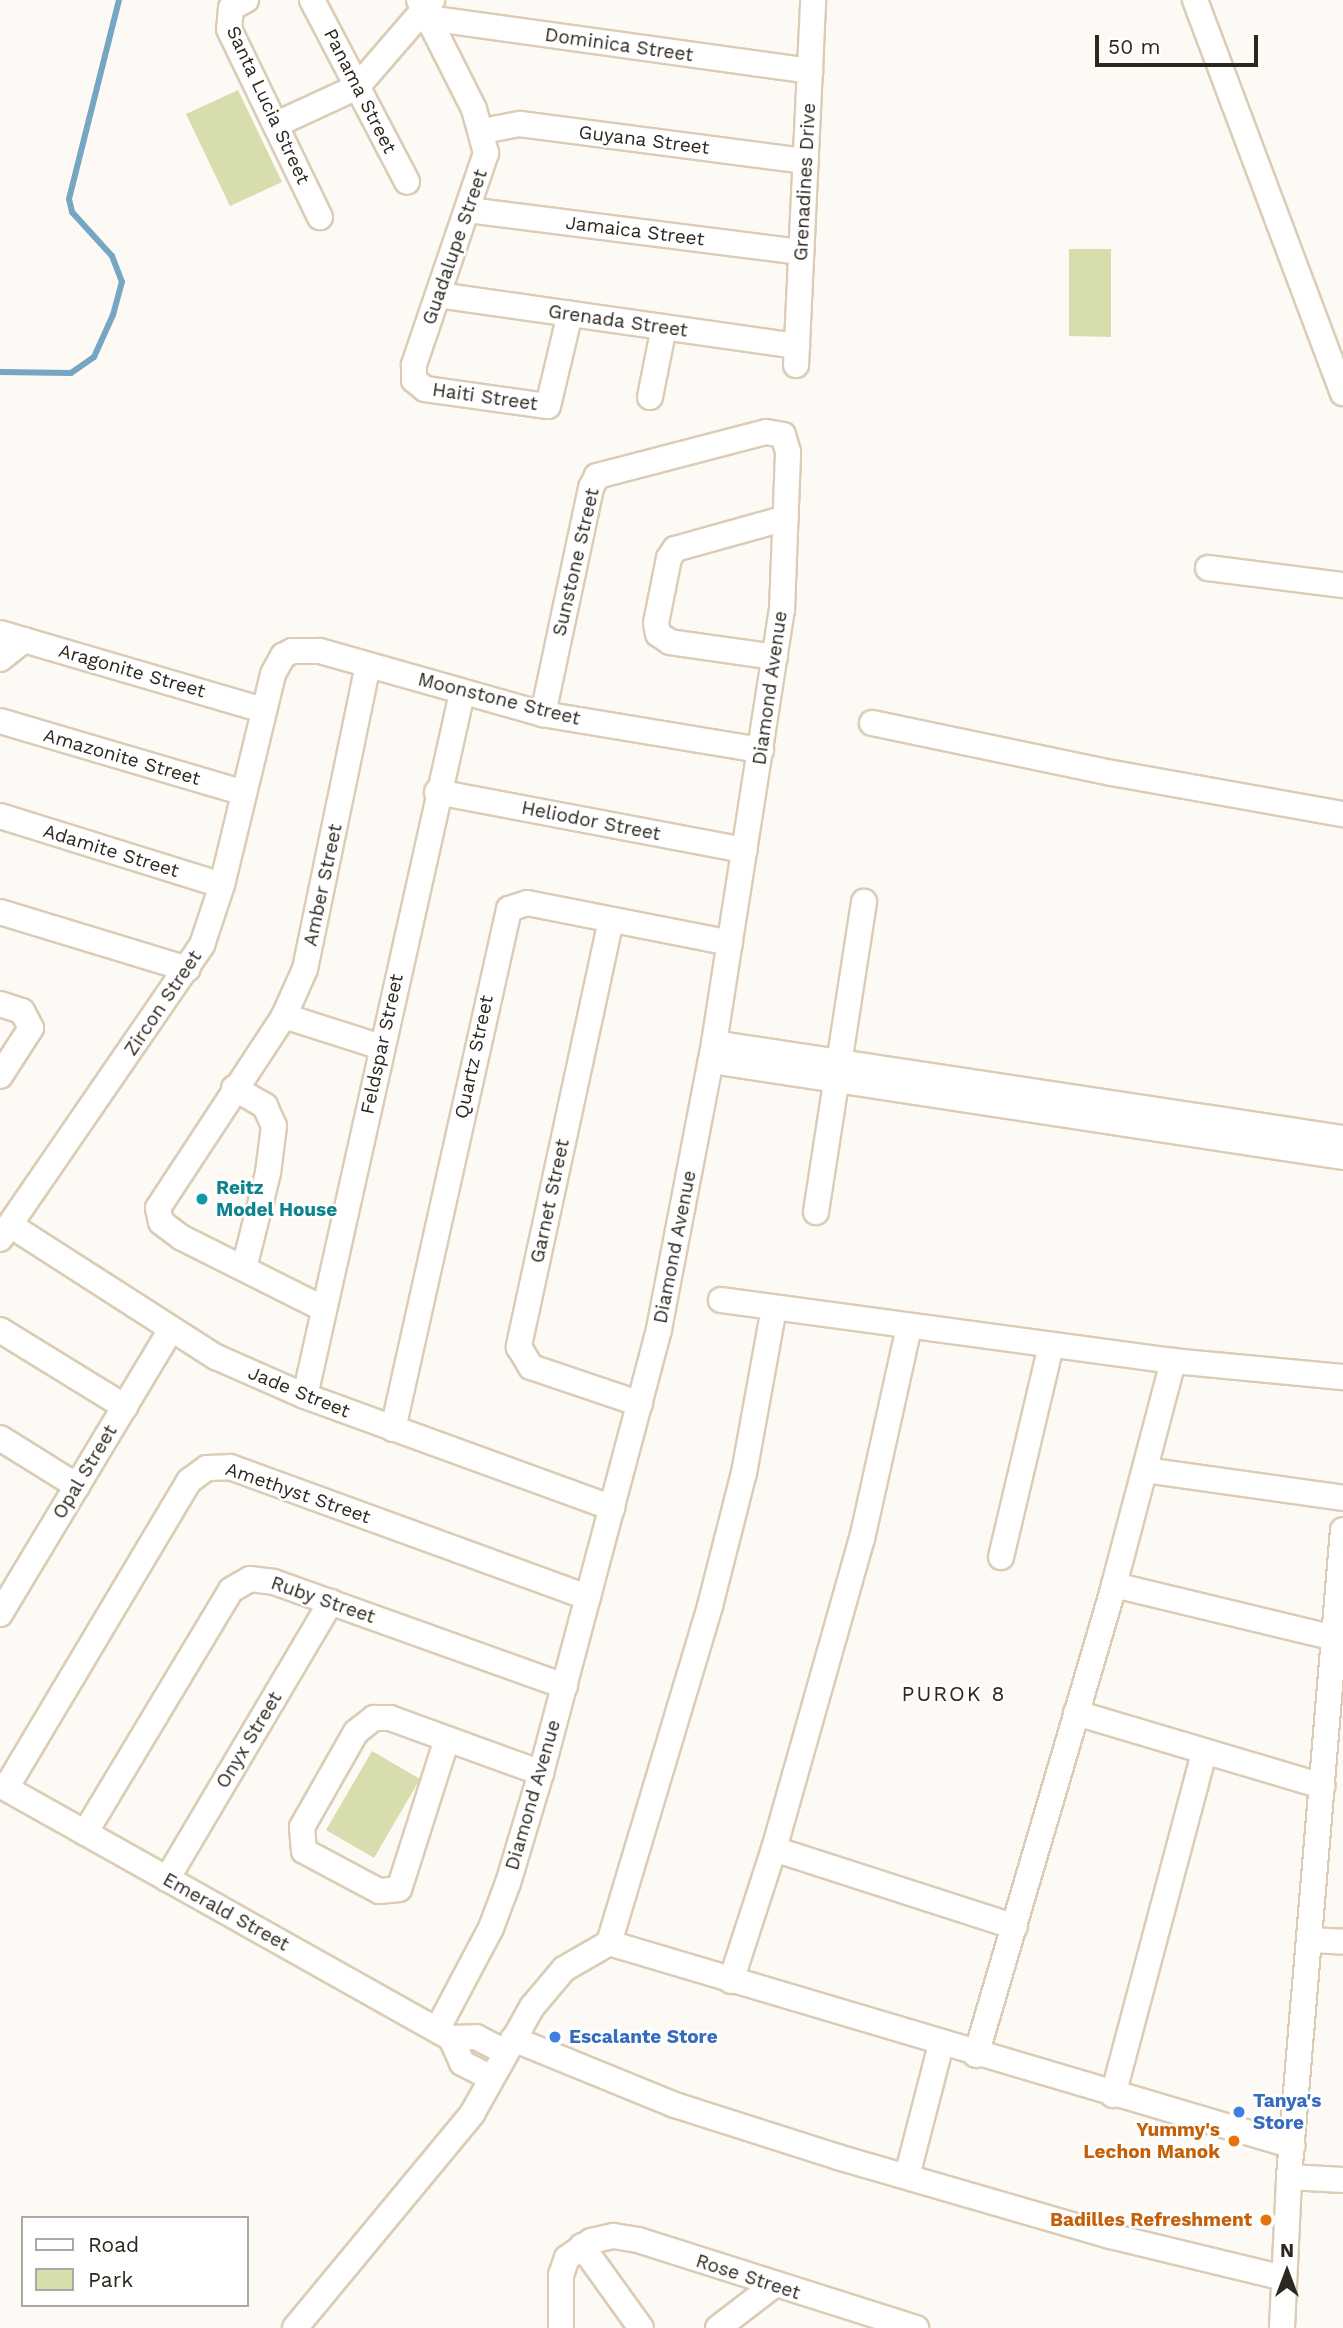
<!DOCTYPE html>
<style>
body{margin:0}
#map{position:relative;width:1343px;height:2328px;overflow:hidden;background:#fdfaf5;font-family:"Work Sans",sans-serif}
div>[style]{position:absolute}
.green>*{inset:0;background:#d7ddac}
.stream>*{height:6px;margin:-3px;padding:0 3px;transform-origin:3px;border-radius:3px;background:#75a6c3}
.roads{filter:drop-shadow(2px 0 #dcccb6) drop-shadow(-2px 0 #dcccb6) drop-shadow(0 2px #dcccb6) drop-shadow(0 -2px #dcccb6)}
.minor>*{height:24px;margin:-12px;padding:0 12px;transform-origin:12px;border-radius:12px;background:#fff}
.dots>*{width:19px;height:19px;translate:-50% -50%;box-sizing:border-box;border:4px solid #fff;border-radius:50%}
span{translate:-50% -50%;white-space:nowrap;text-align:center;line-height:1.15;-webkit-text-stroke:5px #fff;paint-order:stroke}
.street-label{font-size:19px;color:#2d271f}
.culture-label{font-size:19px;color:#0d838f;font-weight:700}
.left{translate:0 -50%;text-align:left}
.shop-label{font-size:19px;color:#366cbe;font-weight:700}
.food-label{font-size:19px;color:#c56008;font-weight:700}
.right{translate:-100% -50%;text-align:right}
.neighbourhood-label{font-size:21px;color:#2d271f;letter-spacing:2px}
.legend{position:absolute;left:21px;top:2216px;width:228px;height:91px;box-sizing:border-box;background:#fff;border:2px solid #aba9a5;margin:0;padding:9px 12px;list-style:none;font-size:21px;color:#2d271f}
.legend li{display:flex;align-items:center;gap:14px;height:35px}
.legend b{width:35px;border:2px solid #aba9a5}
.north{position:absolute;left:1252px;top:2237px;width:70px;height:70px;-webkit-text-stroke:5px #fff;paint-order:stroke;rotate:0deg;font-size:19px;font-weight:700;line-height:28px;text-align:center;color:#2d271f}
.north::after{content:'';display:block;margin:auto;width:24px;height:32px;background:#2d271f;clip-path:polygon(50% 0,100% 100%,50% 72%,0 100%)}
.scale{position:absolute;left:1095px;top:35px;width:163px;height:32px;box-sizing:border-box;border:4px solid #2d271f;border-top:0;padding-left:9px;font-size:21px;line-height:24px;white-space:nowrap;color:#2d271f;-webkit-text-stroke:5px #fff;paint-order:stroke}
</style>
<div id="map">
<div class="green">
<i style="clip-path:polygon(238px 90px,282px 182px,230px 206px,186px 114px)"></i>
<i style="clip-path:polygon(1069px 249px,1111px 249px,1111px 337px,1069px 336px)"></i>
<i style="clip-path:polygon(372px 1751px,420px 1779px,374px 1858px,326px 1830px)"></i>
</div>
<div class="stream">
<i style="left:0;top:372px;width:71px;rotate:0.8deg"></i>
<i style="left:71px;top:373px;width:28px;rotate:-35deg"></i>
<i style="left:94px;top:357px;width:46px;rotate:-65.7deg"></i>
<i style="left:113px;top:315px;width:34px;rotate:-75deg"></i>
<i style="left:122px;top:282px;width:28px;rotate:-111deg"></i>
<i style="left:112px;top:256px;width:59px;rotate:-132.3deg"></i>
<i style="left:72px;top:212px;width:13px;rotate:-103deg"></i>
<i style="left:69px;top:199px;width:205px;rotate:-75.9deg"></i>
</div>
<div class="roads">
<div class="minor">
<i style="left:246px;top:0;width:17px;rotate:152deg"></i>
<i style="left:231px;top:8px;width:21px;rotate:95deg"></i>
<i style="left:229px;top:29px;width:209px;rotate:64.2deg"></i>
<i style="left:312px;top:0;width:205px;rotate:62.4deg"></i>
<i style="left:419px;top:0;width:122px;rotate:63.2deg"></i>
<i style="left:474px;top:109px;width:46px;rotate:74.7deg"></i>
<i style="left:486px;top:153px;width:224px;rotate:108.8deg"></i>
<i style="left:414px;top:365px;width:15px;rotate:90deg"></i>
<i style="left:414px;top:380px;width:14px;rotate:39deg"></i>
<i style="left:425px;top:389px;width:124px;rotate:7.9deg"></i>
<i style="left:548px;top:406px;width:95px;rotate:-76.6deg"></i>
<i style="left:1195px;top:0;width:420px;rotate:69.4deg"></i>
<i style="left:428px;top:18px;width:386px;rotate:7.9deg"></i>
<i style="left:277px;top:124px;width:88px;rotate:-24.8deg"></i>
<i style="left:357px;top:87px;width:115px;rotate:-49.2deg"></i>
<i style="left:483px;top:131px;width:38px;rotate:-11deg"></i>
<i style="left:520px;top:124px;width:288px;rotate:7.4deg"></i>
<i style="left:468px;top:210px;width:336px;rotate:7.2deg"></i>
<i style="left:438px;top:295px;width:363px;rotate:8.1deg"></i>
<i style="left:796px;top:365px;width:365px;rotate:-87.3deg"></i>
<i style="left:650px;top:397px;width:71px;rotate:-78.7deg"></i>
<i style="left:1208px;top:568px;width:136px;rotate:7.2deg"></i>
<i style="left:0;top:633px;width:275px;rotate:16.3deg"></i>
<i style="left:775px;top:657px;width:106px;rotate:-171.9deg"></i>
<i style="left:670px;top:642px;width:14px;rotate:-146deg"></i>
<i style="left:658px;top:634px;width:11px;rotate:-100deg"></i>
<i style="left:656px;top:623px;width:66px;rotate:-78.7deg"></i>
<i style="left:669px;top:558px;width:11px;rotate:-56deg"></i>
<i style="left:675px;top:549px;width:115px;rotate:-15.6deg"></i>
<i style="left:0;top:659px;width:31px;rotate:-38deg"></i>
<i style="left:0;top:721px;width:254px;rotate:16.4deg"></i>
<i style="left:872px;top:723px;width:245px;rotate:11.8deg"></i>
<i style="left:1112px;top:773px;width:235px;rotate:10.1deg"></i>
<i style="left:437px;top:792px;width:313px;rotate:10.7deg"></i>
<i style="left:0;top:816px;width:232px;rotate:17.3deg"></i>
<i style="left:0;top:912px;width:196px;rotate:16.9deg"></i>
<i style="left:611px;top:920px;width:437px;rotate:102.2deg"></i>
<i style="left:519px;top:1347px;width:23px;rotate:59deg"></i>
<i style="left:531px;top:1367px;width:115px;rotate:18.7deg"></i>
<i style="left:0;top:1004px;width:23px;rotate:18deg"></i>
<i style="left:22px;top:1011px;width:19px;rotate:62deg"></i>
<i style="left:31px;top:1028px;width:57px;rotate:122.9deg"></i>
<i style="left:284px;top:1016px;width:102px;rotate:17.7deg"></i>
<i style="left:714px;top:1043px;width:636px;rotate:8.59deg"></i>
<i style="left:711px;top:1061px;width:639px;rotate:8.64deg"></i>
<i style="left:234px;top:1088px;width:36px;rotate:30deg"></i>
<i style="left:265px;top:1106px;width:22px;rotate:66deg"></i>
<i style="left:274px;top:1126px;width:47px;rotate:97.3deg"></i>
<i style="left:268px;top:1173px;width:98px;rotate:104.2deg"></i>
<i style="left:816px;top:1212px;width:314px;rotate:-81.2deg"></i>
<i style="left:10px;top:1225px;width:245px;rotate:32.7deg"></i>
<i style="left:216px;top:1357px;width:97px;rotate:23.7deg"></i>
<i style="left:305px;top:1396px;width:327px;rotate:20deg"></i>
<i style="left:0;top:1239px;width:357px;rotate:-55.5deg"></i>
<i style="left:202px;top:945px;width:63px;rotate:-71.6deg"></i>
<i style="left:222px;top:885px;width:217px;rotate:-76.4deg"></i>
<i style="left:273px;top:674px;width:21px;rotate:-61deg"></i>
<i style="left:283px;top:656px;width:10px;rotate:-29deg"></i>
<i style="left:292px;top:651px;width:28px"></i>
<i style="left:320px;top:651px;width:232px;rotate:15.8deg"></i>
<i style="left:543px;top:714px;width:221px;rotate:9.4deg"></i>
<i style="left:721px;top:1300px;width:456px;rotate:7.7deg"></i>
<i style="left:1173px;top:1361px;width:171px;rotate:5.4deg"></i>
<i style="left:324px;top:1309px;width:159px;rotate:-153.4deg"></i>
<i style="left:182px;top:1238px;width:26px;rotate:-143deg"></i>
<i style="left:161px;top:1222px;width:14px;rotate:-102deg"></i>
<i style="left:158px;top:1208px;width:230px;rotate:-56.7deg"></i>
<i style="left:284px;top:1016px;width:51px;rotate:-65.9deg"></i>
<i style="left:305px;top:969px;width:310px;rotate:-78.3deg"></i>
<i style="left:0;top:1330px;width:147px;rotate:31.6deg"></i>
<i style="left:305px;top:1396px;width:720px;rotate:-77.41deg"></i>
<i style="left:393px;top:1429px;width:533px;rotate:-77.42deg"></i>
<i style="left:509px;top:909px;width:19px;rotate:-18deg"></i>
<i style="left:527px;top:903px;width:207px;rotate:11.1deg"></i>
<i style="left:0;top:1438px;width:91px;rotate:31.9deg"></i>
<i style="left:1145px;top:1470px;width:200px;rotate:8deg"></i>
<i style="left:1001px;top:1557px;width:218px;rotate:-76.7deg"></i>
<i style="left:1114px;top:1585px;width:226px;rotate:13.5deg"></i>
<i style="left:0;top:1614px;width:330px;rotate:-59deg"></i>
<i style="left:1076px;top:1713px;width:257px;rotate:16.5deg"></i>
<i style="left:447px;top:1739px;width:157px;rotate:107.7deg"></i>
<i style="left:399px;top:1889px;width:20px;rotate:174deg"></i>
<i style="left:379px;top:1891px;width:85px;rotate:-151.9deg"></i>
<i style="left:304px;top:1851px;width:24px;rotate:-95deg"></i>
<i style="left:302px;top:1827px;width:109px;rotate:-60.4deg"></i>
<i style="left:356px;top:1732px;width:23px;rotate:-38deg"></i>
<i style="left:374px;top:1718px;width:16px"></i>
<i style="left:390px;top:1718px;width:161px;rotate:20deg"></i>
<i style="left:0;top:1785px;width:517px;rotate:29.29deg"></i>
<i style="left:451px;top:2038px;width:25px;rotate:-2deg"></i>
<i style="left:476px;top:2037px;width:33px;rotate:27deg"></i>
<i style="left:6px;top:1788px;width:357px;rotate:-59.2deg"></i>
<i style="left:189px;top:1481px;width:22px;rotate:-36deg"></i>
<i style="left:207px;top:1468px;width:23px;rotate:-2deg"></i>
<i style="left:230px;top:1467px;width:381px;rotate:20deg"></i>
<i style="left:85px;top:1833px;width:283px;rotate:-59deg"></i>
<i style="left:231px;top:1590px;width:22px;rotate:-30deg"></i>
<i style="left:250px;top:1579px;width:24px;rotate:7deg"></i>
<i style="left:274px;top:1582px;width:309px;rotate:19.7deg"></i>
<i style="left:774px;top:1849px;width:253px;rotate:17.9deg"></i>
<i style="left:167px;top:1879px;width:322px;rotate:-59.4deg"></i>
<i style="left:1310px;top:1940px;width:33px;rotate:3deg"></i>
<i style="left:609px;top:1943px;width:352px;rotate:-73.3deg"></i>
<i style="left:710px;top:1606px;width:137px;rotate:-75.7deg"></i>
<i style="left:744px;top:1473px;width:168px;rotate:-79.7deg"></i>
<i style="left:731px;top:1981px;width:139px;rotate:-72deg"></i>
<i style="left:774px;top:1849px;width:322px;rotate:-74.2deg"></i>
<i style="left:862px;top:1539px;width:217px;rotate:-77.5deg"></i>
<i style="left:437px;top:2030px;width:115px;rotate:-62.1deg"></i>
<i style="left:491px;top:1928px;width:48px;rotate:-69.3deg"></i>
<i style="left:508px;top:1883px;width:115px;rotate:-73.3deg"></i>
<i style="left:541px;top:1773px;width:459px;rotate:-75.1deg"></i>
<i style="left:659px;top:1329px;width:291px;rotate:-79.1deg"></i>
<i style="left:714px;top:1043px;width:438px;rotate:-81.1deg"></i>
<i style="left:782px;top:610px;width:158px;rotate:-87.8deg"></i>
<i style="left:788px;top:452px;width:18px;rotate:-106deg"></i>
<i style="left:783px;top:435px;width:17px;rotate:-170deg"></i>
<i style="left:766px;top:432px;width:175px;rotate:165.4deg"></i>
<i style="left:597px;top:476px;width:13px;rotate:117deg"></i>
<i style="left:591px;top:488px;width:231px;rotate:102deg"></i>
<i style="left:451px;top:2038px;width:27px;rotate:66deg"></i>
<i style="left:462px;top:2063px;width:33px;rotate:27deg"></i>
<i style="left:513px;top:2039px;width:175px;rotate:22.2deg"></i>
<i style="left:675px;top:2105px;width:171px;rotate:17.7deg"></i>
<i style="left:838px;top:2157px;width:283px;rotate:16.2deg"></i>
<i style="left:1110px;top:2236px;width:178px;rotate:13.6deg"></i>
<i style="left:976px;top:2055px;width:490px;rotate:-73.6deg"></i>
<i style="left:1114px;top:1585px;width:232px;rotate:-75.2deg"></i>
<i style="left:1113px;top:2095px;width:355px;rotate:-75.1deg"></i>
<i style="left:907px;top:2176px;width:135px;rotate:-75.5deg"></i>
<i style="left:1289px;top:2177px;width:54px;rotate:3.2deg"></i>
<i style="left:582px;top:2246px;width:101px;rotate:54.3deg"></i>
<i style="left:295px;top:2328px;width:278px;rotate:-50.4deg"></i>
<i style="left:472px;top:2114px;width:123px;rotate:-60.7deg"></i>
<i style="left:532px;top:2007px;width:50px;rotate:-49.9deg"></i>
<i style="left:564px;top:1969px;width:52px;rotate:-30deg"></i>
<i style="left:609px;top:1943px;width:713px;rotate:16.53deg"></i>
<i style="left:561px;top:2328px;width:53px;rotate:-90deg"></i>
<i style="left:561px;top:2275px;width:18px;rotate:-71deg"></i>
<i style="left:567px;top:2258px;width:29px;rotate:-35deg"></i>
<i style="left:591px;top:2241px;width:23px;rotate:-13deg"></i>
<i style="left:613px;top:2236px;width:25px;rotate:9deg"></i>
<i style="left:638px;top:2240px;width:292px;rotate:17.6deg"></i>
<i style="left:718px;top:2328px;width:69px;rotate:-37.4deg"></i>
<i style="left:1282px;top:2328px;width:151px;rotate:-87.3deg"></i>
<i style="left:1289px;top:2177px;width:649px;rotate:-85.23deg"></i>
</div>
</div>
<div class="dots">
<i style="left:202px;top:1199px;background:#0f9aa8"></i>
<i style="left:555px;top:2037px;background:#3f7fe0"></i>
<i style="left:1239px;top:2112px;background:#3f7fe0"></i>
<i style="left:1234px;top:2141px;background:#e8710a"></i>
<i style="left:1266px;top:2220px;background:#e8710a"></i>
</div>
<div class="street-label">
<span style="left:619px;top:45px;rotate:8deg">Dominica Street</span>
<span style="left:360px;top:91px;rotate:63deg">Panama Street</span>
<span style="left:268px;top:105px;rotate:65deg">Santa Lucia Street</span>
<span style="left:644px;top:140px;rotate:7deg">Guyana Street</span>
<span style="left:805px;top:182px;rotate:-87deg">Grenadines Drive</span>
<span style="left:635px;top:231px;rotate:7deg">Jamaica Street</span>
<span style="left:455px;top:247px;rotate:-71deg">Guadalupe Street</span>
<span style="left:618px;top:321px;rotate:8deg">Grenada Street</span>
<span style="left:485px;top:397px;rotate:8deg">Haiti Street</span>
<span style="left:576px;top:562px;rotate:-77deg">Sunstone Street</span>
<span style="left:132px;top:671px;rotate:16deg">Aragonite Street</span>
<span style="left:770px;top:688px;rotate:-82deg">Diamond Avenue</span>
<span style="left:499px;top:699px;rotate:14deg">Moonstone Street</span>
<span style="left:122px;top:757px;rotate:16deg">Amazonite Street</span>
<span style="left:591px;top:821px;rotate:11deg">Heliodor Street</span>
<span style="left:111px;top:851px;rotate:17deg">Adamite Street</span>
<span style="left:323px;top:885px;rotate:-78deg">Amber Street</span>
<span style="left:163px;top:1003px;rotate:-56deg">Zircon Street</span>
<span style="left:382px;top:1044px;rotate:-78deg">Feldspar Street</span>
<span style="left:474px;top:1057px;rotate:-78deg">Quartz Street</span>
<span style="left:550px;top:1201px;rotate:-78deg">Garnet Street</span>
<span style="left:675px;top:1247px;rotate:-79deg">Diamond Avenue</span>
<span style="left:299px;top:1392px;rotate:22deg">Jade Street</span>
<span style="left:85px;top:1472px;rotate:-59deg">Opal Street</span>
<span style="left:298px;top:1493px;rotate:19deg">Amethyst Street</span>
<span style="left:323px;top:1600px;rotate:19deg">Ruby Street</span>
<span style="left:249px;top:1740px;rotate:-59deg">Onyx Street</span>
<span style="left:533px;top:1795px;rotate:-74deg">Diamond Avenue</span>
<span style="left:226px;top:1912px;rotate:29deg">Emerald Street</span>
<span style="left:748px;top:2277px;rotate:18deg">Rose Street</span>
</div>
<div class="culture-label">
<span class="left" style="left:216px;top:1199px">Reitz<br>Model House</span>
</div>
<div class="shop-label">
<span class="left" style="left:569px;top:2037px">Escalante Store</span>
<span class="left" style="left:1253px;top:2112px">Tanya's<br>Store</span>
</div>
<div class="food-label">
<span class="right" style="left:1220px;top:2141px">Yummy's<br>Lechon Manok</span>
<span class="right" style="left:1252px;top:2220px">Badilles Refreshment</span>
</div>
<div class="neighbourhood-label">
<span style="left:954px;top:1694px">PUROK 8</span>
</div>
<ul class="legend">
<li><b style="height:9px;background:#fff"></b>Road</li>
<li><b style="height:19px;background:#d7ddac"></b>Park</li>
</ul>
<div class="north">N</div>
<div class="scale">50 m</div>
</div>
